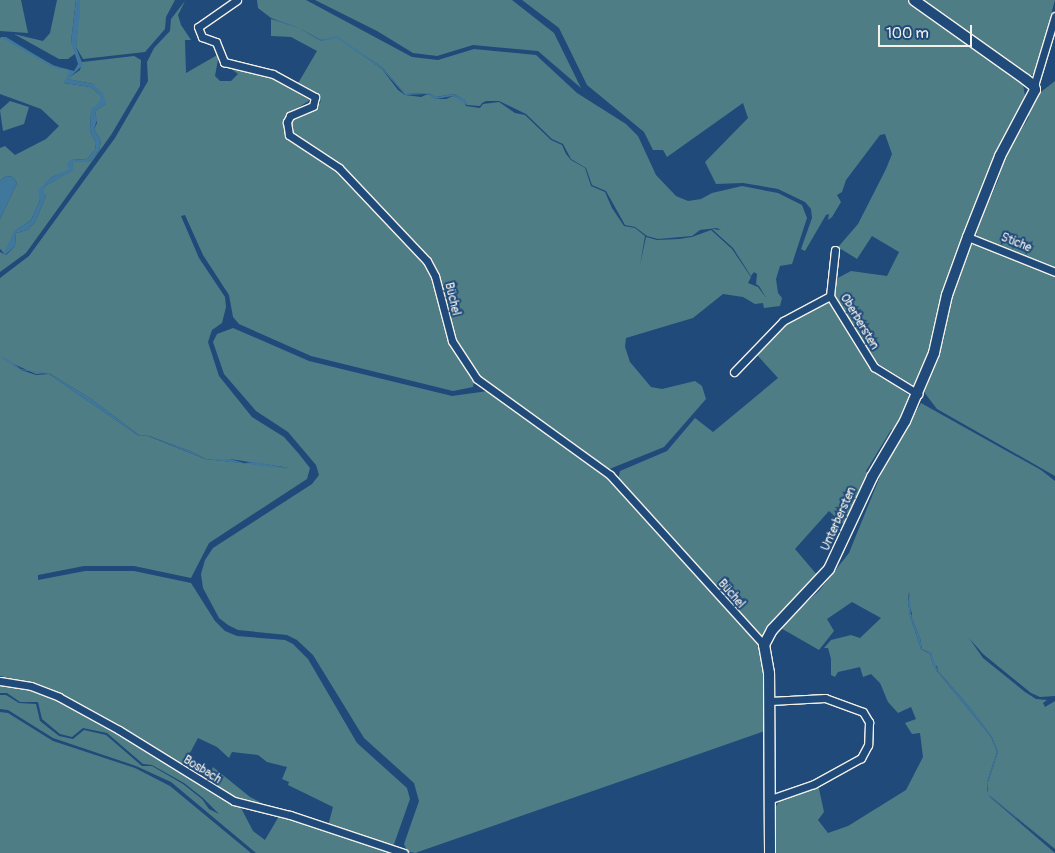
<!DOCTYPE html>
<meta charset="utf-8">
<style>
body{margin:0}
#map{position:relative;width:1055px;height:853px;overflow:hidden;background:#1f4a7a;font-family:Pangolin,sans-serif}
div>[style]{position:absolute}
.green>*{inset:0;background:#4f7d86}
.water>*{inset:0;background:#40779d}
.roads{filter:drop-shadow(1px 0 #f4f1e8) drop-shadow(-1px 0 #f4f1e8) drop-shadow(0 1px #f4f1e8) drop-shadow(0 -1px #f4f1e8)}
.street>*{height:7px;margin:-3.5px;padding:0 3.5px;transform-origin:3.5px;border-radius:3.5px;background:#1f4a7a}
.secondary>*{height:10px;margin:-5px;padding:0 5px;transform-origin:5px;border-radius:5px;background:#1f4a7a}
span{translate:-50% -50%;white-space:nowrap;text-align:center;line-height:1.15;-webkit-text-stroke:4px #1f4a7a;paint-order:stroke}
.street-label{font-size:12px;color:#f4f1e8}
.scale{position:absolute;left:878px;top:25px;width:94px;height:22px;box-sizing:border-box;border:2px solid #f4f1e8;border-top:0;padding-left:6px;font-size:15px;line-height:18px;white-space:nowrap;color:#f4f1e8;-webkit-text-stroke:4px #1f4a7a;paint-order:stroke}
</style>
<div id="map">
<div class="green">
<i style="clip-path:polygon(0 0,21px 0,28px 33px,0 31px)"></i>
<i style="clip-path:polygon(57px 0,76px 0,71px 42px,76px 53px,68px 59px,59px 59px,14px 34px,43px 41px,50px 33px)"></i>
<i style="clip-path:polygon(80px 0,175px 0,166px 17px,165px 29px,145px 52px,83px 59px,76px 47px)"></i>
<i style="clip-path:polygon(257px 0,306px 0,412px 57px,438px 60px,474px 49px,536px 55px,577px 93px,626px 124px,638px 136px,656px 175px,676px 196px,688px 201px,701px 199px,712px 193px,742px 186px,778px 193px,802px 205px,807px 218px,792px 264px,780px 266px,776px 279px,778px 293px,782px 298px,780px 306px,764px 308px,763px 303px,755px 304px,743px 297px,723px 294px,693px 318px,626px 338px,625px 347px,630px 362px,651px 387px,662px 389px,695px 381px,702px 386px,706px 399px,664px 447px,607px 470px,480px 380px,454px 341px,435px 272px,349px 174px,293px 134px,291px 123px,295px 117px,314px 111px,321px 101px,297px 85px,317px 51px,291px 37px,271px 36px,271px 19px,299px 28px,321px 41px,337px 37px,382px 69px,398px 90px,405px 95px,421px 97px,428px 94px,436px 99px,446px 99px,453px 96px,464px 101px,466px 106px,480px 108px,483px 104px,499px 102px,515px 113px,525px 115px,551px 140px,562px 145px,566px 154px,571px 160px,585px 168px,591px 186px,605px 192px,612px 208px,624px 226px,635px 228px,645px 236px,640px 265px,646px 237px,657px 240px,679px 239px,692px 237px,711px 230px,732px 249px,751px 277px,748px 283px,758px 287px,767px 299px,759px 286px,756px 284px,757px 274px,754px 272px,751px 276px,733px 248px,712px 229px,721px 230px,717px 228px,700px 230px,692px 236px,658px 239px,647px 236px,635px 227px,625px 225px,606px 191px,592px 185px,586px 168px,571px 159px,563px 144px,552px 139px,526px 114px,499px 101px,486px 101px,482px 103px,480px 106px,467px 105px,465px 100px,453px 94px,436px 97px,428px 93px,405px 94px,383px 68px,337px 37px,321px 40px,299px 28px,271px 18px,258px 8px)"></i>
<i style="clip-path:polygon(315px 0,512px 0,554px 33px,581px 88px,538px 51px,473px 45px,437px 56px,413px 53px,377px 31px)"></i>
<i style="clip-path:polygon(522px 0,908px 0,1023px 84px,1025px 96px,943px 295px,927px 358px,914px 386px,877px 363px,833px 296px,832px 281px,851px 271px,887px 276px,899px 252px,872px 236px,857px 259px,841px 249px,835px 257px,839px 246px,858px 224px,886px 169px,892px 154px,885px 134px,880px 135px,846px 180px,842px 192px,837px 195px,841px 202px,832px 217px,828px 220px,829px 214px,826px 215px,805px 251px,801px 249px,812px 218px,811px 209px,805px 202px,778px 189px,743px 183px,716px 184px,705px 162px,748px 118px,743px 103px,667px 157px,663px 150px,653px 150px,644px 132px,587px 85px,559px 28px)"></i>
<i style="clip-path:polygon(920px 0,1055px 0,1035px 74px,1028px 76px)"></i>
<i style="clip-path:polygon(evenodd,185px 1px,178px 15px,181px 25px,191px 40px,185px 40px,186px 73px,219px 54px,215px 76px,220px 81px,231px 81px,238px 74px,229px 67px,256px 72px,267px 75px,310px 100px,290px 113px,285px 129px,347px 177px,422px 259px,431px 273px,449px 343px,474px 381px,473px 387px,453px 391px,311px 356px,239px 324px,233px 317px,229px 295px,203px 255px,185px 215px,181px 216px,199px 258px,225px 297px,226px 307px,222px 323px,212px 330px,208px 342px,219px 376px,252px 417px,284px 437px,299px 454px,310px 468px,307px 479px,209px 543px,191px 578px,134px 566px,84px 566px,38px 575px,38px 580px,85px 571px,134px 571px,191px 583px,215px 621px,225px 631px,237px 636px,285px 640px,293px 644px,308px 659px,357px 743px,407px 788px,410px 799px,393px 847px,328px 826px,333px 807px,288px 785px,289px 782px,282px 779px,287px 767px,267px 762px,258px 755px,232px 752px,229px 758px,217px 747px,198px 738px,183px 766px,121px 726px,61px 693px,38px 684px,0 676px,0 278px,29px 256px,115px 138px,148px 81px,147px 62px,154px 48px,170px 31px,171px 19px,185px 1px,9px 362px,36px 374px,49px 373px,91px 399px,139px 435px,149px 436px,190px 451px,206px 459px,230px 459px,290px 468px,205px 459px,148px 436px,139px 436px,49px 374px,36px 375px,21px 370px,9px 362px)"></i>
<i style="clip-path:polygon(3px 37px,60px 69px,67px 69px,70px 72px,64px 83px,91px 87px,100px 95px,100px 102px,91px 113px,90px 131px,96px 143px,95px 150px,87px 159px,70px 160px,70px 170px,52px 177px,39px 190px,40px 200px,31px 220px,15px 231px,5px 252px,0 249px,0 219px,17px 183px,13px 177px,6px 176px,0 181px,0 148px,5px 146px,15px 155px,46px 139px,59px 126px,41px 109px,0 94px,0 38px)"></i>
<i style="clip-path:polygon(134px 56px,141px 60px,140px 86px,111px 135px,26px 253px,0 272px,0 252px,6px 255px,15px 246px,16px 233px,27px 230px,35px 222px,46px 196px,42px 192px,45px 186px,73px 170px,72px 162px,89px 162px,99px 151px,101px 141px,94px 129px,97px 123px,95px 111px,106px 104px,93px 84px,67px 79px,80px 70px,82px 62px)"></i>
<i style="clip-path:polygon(1055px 81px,1055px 269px,978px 237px,975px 231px,998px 181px,1004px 158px,1029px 117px,1027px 114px,1037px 95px)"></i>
<i style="clip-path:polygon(10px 101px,29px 107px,24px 124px,3px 131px,0 110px)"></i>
<i style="clip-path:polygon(975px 243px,1055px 275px,1055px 476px,937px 409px,924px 392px,944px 339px,947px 314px,967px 249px)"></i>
<i style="clip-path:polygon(824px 300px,832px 305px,872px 369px,910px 396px,895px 429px,891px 430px,866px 471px,868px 475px,845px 526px,829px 511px,795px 549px,818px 576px,763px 636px,758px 636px,618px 480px,620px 471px,667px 451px,695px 418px,713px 432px,778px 378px,758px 356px,759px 346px,783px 324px)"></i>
<i style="clip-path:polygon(233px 328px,309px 361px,452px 396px,488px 391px,608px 477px,759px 645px,765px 672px,768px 853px,764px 853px,765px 731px,415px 853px,407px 851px,404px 844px,419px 801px,414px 783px,364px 738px,313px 655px,297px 640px,287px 635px,238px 630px,228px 625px,219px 618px,203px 588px,201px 574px,205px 560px,213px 548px,312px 484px,319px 475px,316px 465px,288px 432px,256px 411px,224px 374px,213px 342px,217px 334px)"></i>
<i style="clip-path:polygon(921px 403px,1041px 470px,1055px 481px,1055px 696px,1040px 697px,1031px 693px,983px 654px,969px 638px,983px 658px,1025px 692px,1036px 699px,1047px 700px,1043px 703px,1045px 707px,1055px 701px,1055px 849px,988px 794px,988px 782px,998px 752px,992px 737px,967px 704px,938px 671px,937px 666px,934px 665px,931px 653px,922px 649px,920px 638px,911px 616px,912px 614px,909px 602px,910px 596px,909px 592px,908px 602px,910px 616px,921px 649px,930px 654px,933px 665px,937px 671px,991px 737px,997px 752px,987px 782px,987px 790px,990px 797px,1055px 853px,774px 853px,774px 809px,781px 799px,818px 784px,824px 812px,818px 820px,828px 833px,848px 826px,906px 790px,923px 757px,920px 733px,912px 734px,905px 723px,916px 719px,911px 707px,898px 713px,888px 702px,880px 683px,871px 674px,863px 677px,860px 667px,838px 672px,835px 677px,831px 675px,831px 659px,828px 648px,824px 648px,831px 640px,851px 635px,860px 638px,881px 618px,852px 602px,827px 619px,834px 631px,819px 650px,779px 627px,819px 591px,849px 553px,883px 469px)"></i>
<i style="clip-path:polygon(0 685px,35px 691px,57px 700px,117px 733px,221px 799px,240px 806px,253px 831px,265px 840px,279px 816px,397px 853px,256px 853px,171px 782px,136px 766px,53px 738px,8px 710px,0 709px,0 695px,6px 695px,19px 703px,36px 704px,40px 721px,59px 736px,73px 739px,84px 730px,106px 735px,142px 766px,152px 766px,183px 784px,202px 799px,209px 809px,219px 814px,203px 798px,184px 783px,152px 765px,143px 764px,107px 733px,83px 728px,72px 737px,60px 734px,42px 719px,38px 702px,20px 702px,7px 693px,0 693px)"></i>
<i style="clip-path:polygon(0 712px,8px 713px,53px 741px,135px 768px,170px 786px,251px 853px,0 853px)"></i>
<i style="clip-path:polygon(213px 767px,250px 797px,275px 810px,236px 799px,207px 782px)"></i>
</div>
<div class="water">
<i style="clip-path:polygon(76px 0,80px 0,80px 14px,76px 47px,83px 65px,68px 79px,93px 84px,103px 93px,106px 104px,95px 111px,97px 120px,94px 129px,101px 141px,99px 151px,89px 162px,72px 162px,74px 170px,45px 186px,43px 192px,46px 196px,35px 222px,27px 230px,16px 233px,15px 246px,5px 255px,0 249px,5px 251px,15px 231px,31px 220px,40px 200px,38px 190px,52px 177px,69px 170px,67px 164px,70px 160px,87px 159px,95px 150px,96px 143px,90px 131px,91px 109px,100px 102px,100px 95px,91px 87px,64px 83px,69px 72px,67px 69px,60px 69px,51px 66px,0 37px,6px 37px,52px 65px,74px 71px,78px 64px,71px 42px)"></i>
<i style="clip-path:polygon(271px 19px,284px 22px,299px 28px,321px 40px,337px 36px,383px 68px,405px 94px,428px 93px,437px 97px,452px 94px,466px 100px,467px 105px,453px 96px,436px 99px,428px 94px,405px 95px,382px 69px,337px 38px,321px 41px,299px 28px)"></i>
<i style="clip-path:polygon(6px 176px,13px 177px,17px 183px,0 219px,0 181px)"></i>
<i style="clip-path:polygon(0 357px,7px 359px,21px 369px,49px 373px,91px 399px,139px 435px,149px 436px,190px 451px,206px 459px,230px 459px,244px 463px,253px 462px,262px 463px,290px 469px,205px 459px,149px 436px,139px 436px,49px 374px,21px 370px)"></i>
<i style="clip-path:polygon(910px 592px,911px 616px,920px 638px,922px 649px,931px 653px,938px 671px,967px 704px,992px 737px,998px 752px,988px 782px,988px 794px,1055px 850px,988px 795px,987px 782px,997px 752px,991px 737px,933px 666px,930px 654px,921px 649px,910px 616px,908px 602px)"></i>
</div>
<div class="roads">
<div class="street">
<i style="left:237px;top:0;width:47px;rotate:145.3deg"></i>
<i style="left:198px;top:27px;width:11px;rotate:68deg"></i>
<i style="left:202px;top:37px;width:15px;rotate:20deg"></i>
<i style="left:216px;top:42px;width:22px;rotate:68deg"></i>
<i style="left:224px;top:62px;width:50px;rotate:13.8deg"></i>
<i style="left:273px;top:74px;width:48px;rotate:28.7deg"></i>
<i style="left:315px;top:97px;width:9px;rotate:103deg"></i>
<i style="left:313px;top:106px;width:25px;rotate:157deg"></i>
<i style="left:290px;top:116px;width:7px;rotate:117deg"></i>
<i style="left:287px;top:122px;width:13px;rotate:81deg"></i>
<i style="left:289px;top:135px;width:60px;rotate:33.4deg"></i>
<i style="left:339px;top:168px;width:128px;rotate:46.6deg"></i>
<i style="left:427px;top:261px;width:17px;rotate:62deg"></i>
<i style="left:435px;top:276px;width:67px;rotate:75.3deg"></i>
<i style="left:452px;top:341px;width:45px;rotate:56.7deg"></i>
<i style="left:477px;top:379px;width:164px;rotate:35.8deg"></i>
<i style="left:610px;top:475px;width:229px;rotate:47.8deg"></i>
<i style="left:1034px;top:86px;width:73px;rotate:-73.3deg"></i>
<i style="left:968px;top:237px;width:94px;rotate:21.9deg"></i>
<i style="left:835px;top:250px;width:46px;rotate:96.2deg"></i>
<i style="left:830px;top:296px;width:84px;rotate:58.2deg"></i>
<i style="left:874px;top:367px;width:52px;rotate:31.5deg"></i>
<i style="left:734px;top:372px;width:71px;rotate:-46.1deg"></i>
<i style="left:783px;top:321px;width:53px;rotate:-28deg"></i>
<i style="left:0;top:681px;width:31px;rotate:9deg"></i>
<i style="left:31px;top:686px;width:30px;rotate:21deg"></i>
<i style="left:59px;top:697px;width:68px;rotate:28.8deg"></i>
<i style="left:119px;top:730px;width:135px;rotate:31.7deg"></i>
<i style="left:234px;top:801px;width:58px;rotate:14deg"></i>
<i style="left:290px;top:815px;width:120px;rotate:18.4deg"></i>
<i style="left:770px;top:701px;width:55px;rotate:-3.1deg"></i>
<i style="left:825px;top:698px;width:40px;rotate:20.2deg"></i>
<i style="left:863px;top:712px;width:12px;rotate:59deg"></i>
<i style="left:869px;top:722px;width:23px;rotate:92deg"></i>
<i style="left:868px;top:745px;width:15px;rotate:118deg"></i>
<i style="left:861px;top:758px;width:54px;rotate:151deg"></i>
<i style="left:814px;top:784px;width:46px;rotate:160.8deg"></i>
</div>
<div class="secondary">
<i style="left:770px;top:853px;width:180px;rotate:-90.3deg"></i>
<i style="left:769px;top:673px;width:28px;rotate:-100deg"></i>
<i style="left:764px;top:645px;width:17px;rotate:-62deg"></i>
<i style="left:772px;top:630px;width:83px;rotate:-46.9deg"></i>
<i style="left:829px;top:569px;width:102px;rotate:-64.9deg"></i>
<i style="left:872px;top:477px;width:65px;rotate:-59.5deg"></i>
<i style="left:905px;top:421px;width:74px;rotate:-66.9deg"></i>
<i style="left:934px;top:353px;width:59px;rotate:-77.4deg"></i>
<i style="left:947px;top:295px;width:62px;rotate:-70.1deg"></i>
<i style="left:968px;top:237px;width:87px;rotate:-68.4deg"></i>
<i style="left:1000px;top:156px;width:75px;rotate:-62.1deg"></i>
<i style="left:1035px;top:90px;width:4px;rotate:-104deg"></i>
<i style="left:1034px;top:86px;width:11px;rotate:-142deg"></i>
<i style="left:1025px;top:79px;width:136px;rotate:-144.6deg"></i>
</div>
</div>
<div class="street-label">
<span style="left:1016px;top:243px;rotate:22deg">Stiche</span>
<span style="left:452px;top:299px;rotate:77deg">Büchel</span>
<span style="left:859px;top:322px;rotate:59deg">Oberbersten</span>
<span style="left:839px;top:519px;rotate:-66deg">Unterbersten</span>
<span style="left:731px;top:594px;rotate:49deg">Büchel</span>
<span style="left:202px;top:770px;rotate:32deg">Bosbach</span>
</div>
<div class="scale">100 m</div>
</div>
